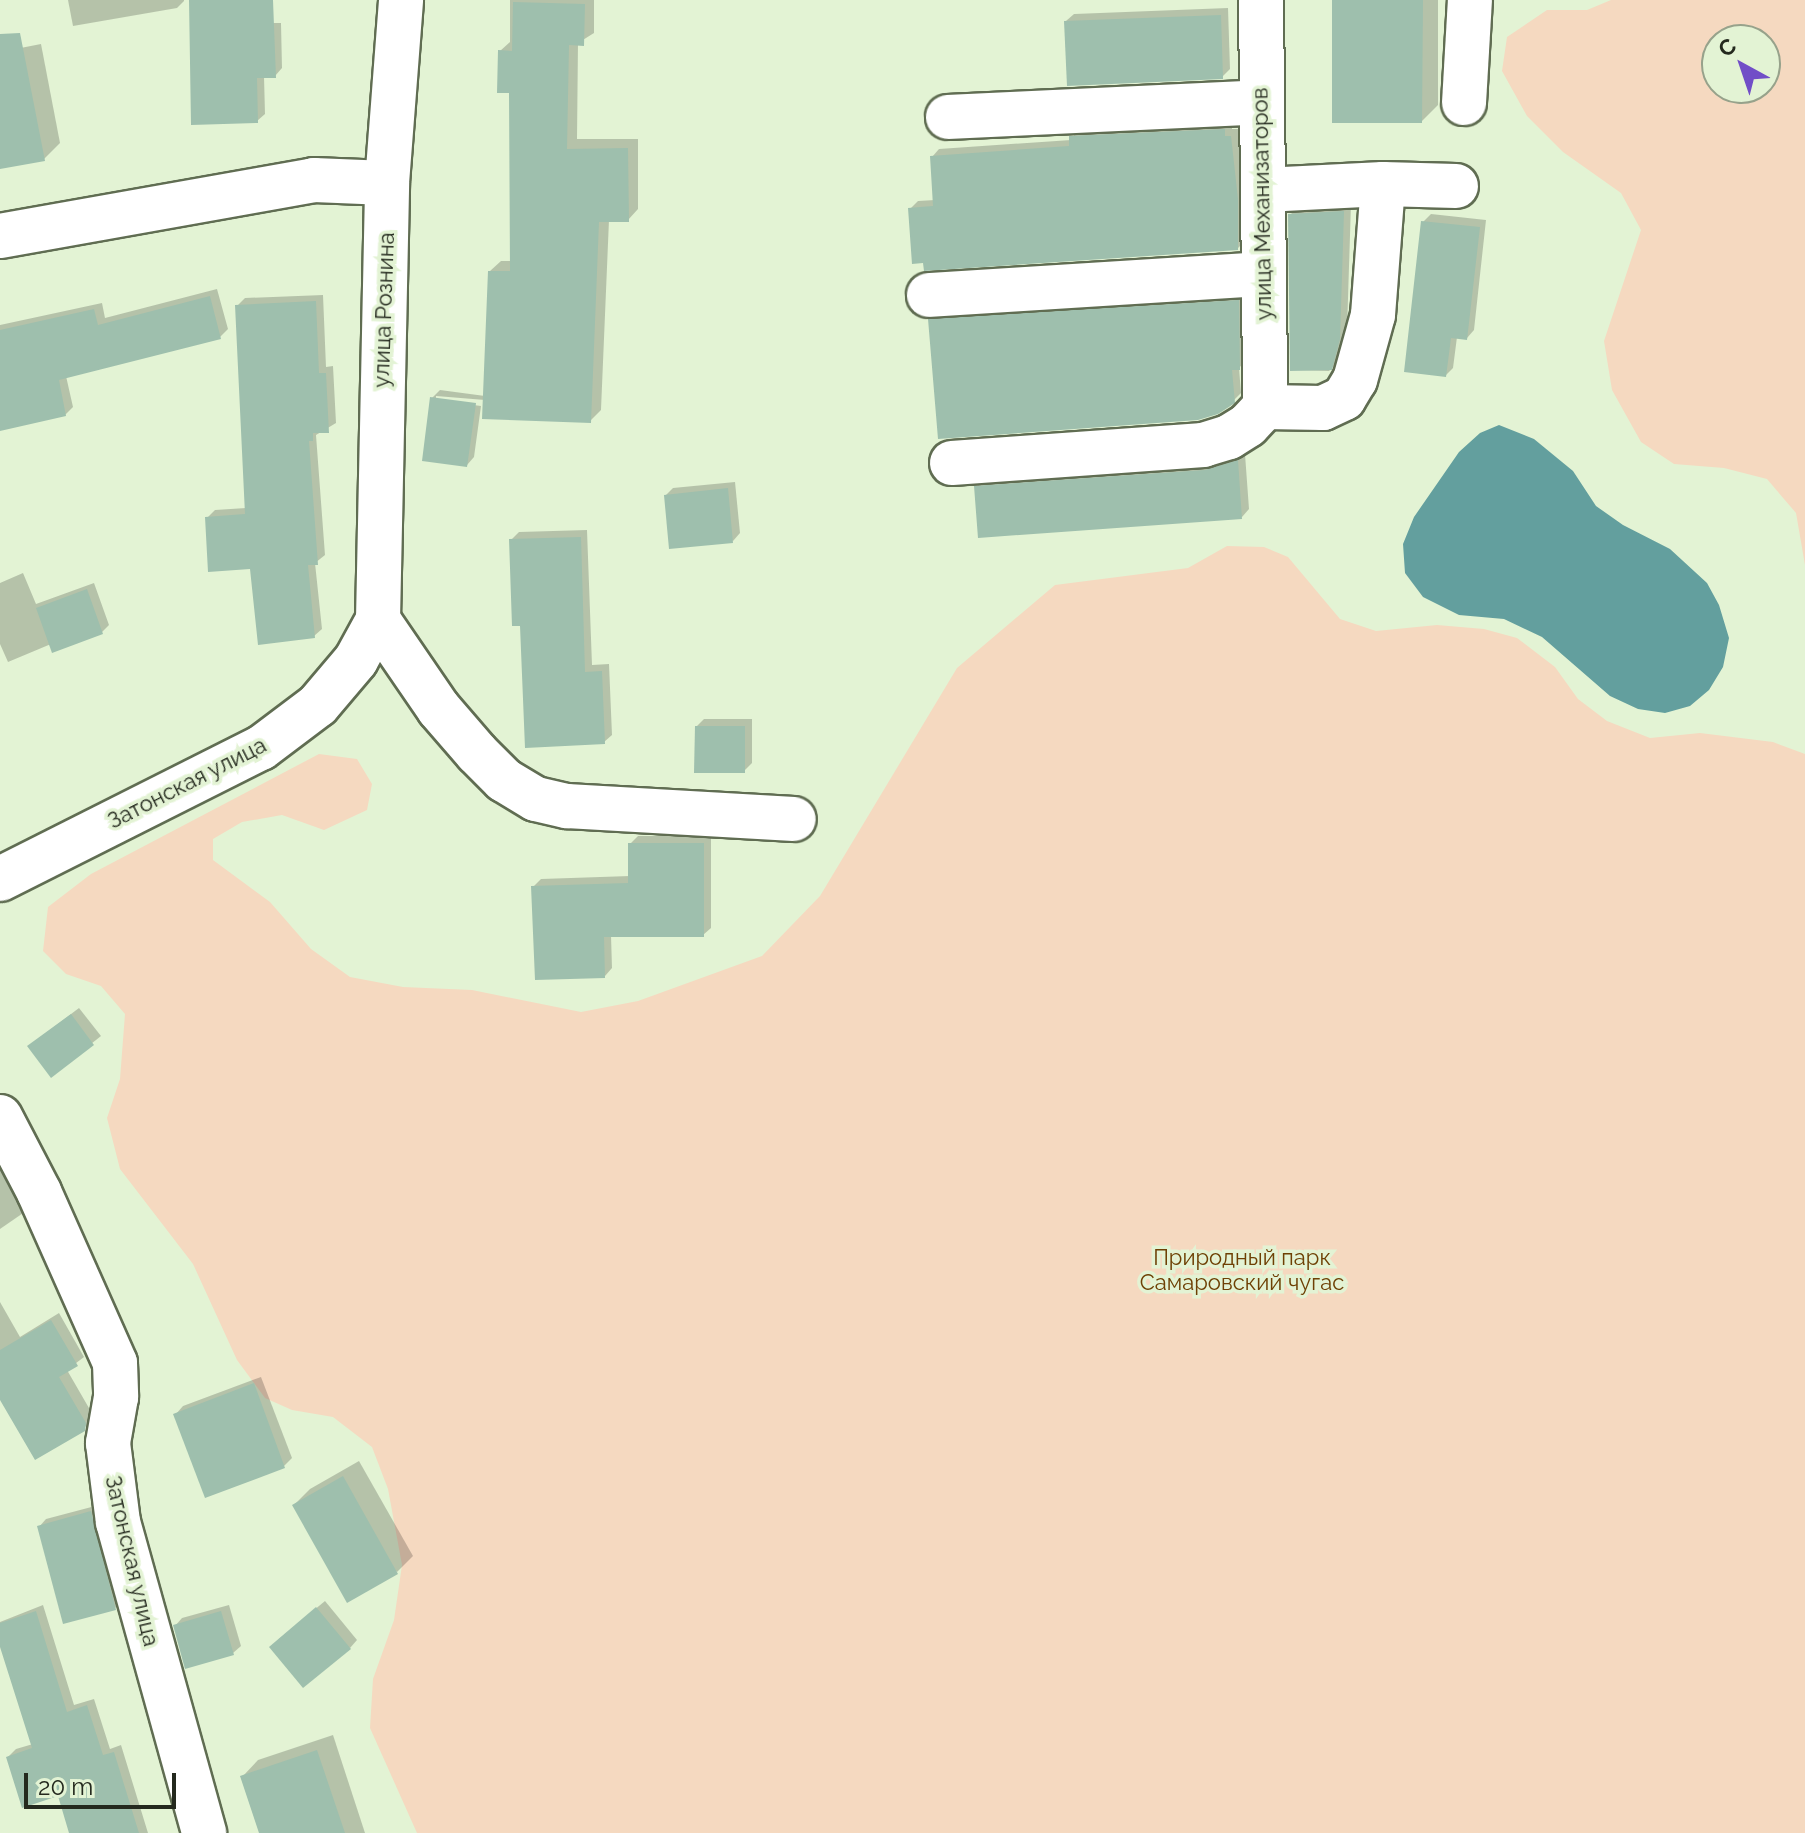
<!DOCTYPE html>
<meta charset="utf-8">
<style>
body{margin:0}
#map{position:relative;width:1805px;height:1833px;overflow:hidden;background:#e3f3d4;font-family:Raleway,sans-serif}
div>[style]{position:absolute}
.green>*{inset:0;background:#f5d9c0}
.water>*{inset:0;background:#639f9e}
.shadow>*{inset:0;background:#0003}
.building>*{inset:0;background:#9ebfad}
.roads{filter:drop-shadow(2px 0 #606d52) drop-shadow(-2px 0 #606d52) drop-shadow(0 2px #606d52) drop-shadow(0 -2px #606d52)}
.minor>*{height:44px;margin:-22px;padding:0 22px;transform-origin:22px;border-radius:22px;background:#fff}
span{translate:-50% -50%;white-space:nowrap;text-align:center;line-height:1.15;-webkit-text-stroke:7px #e3f3d4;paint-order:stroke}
.street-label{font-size:22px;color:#24291e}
.park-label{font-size:22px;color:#6e4004}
.north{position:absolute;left:1701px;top:24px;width:80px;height:80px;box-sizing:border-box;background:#e3f3d4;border:2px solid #97a28b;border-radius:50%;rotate:320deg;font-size:22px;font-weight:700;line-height:32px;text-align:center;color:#24291e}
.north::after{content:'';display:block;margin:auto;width:28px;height:36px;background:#714ec7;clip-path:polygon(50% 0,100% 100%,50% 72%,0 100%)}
.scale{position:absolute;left:24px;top:1773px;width:152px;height:36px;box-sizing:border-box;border:4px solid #24291e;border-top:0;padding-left:10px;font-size:24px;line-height:28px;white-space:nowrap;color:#24291e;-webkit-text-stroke:6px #e3f3d4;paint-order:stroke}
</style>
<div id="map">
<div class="green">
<i style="clip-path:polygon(evenodd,1611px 0,1805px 0,1805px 565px,1796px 513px,1767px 479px,1724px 468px,1674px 464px,1641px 442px,1612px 390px,1604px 341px,1641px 230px,1621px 193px,1563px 152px,1527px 116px,1502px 71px,1507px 37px,1547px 10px,1587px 10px,1611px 0,1765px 40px,1765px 88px,1717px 88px,1717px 40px,1765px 40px)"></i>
<i style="clip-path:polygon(1227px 546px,1264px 547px,1288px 557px,1340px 619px,1376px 631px,1437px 625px,1484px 629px,1517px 638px,1555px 667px,1578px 699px,1607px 721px,1650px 738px,1700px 733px,1773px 742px,1805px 754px,1805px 1833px,417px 1833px,370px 1728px,373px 1679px,394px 1620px,402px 1565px,388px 1489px,372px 1447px,333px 1417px,292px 1410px,265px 1398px,237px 1360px,193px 1264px,120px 1169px,107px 1118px,120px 1079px,125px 1014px,101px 986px,66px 974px,43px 951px,48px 907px,91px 874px,319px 754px,357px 759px,372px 784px,367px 810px,324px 830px,282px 815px,242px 822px,213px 839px,213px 860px,270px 902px,311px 949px,350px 977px,403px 987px,472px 990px,581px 1012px,638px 1001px,762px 956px,820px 896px,957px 668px,1055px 585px,1188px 568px)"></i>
</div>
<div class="water">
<i style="clip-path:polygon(1499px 425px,1534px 439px,1573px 471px,1596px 506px,1623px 525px,1670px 549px,1707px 583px,1719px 605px,1729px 638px,1723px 667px,1709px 690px,1690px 706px,1665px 713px,1638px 709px,1610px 696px,1542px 637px,1504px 619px,1459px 615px,1423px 597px,1405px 573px,1403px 544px,1414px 517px,1459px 452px,1480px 433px)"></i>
</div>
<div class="shadow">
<i style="clip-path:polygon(68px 0,184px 0,184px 1px,177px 8px,73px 26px)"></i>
<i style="clip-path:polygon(510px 0,594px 0,594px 33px,578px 43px,577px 139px,638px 139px,638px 209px,628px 220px,609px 220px,601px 410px,590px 421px,485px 400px,436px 396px,436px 400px,481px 406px,474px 457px,467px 465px,432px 398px,440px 390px,485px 396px,490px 271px,501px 261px,512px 261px,511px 91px,500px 51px,510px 42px)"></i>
<i style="clip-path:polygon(1334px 0,1438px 0,1438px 105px,1422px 121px)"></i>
<i style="clip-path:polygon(1228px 8px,1230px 69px,1222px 77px,1066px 21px,1074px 14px)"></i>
<i style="clip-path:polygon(263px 23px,281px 23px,282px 68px,275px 76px,264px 76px,265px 114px,257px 121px,193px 123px)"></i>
<i style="clip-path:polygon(41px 44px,60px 143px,44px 159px,0 167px,0 52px)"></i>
<i style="clip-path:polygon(1232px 122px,1232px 129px,1238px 129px,1245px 241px,1238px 248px,910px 209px,918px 201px,935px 200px,932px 157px,939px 149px,1071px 140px,1078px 129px)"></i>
<i style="clip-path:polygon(1351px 204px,1347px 330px,1337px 363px,1329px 371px,1292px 370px,1290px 215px,1298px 207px)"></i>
<i style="clip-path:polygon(1431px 214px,1486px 220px,1474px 330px,1467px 338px,1457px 337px,1453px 368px,1446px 375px,1423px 222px)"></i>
<i style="clip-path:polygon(217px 289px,228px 329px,220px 337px,66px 376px,73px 407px,65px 415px,0 429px,0 325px,102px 303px,105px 318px)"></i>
<i style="clip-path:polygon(1246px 294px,1246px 360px,1239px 368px,1241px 393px,1233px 401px,930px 320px,937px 313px)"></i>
<i style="clip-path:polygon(323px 295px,326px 367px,333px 366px,336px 423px,316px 435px,325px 555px,315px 563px,322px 629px,314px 636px,207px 518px,215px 510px,246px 508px,237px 306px,245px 298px)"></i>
<i style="clip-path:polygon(1245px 454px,1249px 509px,1242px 517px,976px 487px,984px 480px,1214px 463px)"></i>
<i style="clip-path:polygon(735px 482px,740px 533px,733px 541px,666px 495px,673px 488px)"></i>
<i style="clip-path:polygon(587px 530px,592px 665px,609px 664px,612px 735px,604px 742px,522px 624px,511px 540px,519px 532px)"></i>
<i style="clip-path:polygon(23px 573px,36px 604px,94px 583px,109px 625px,102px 632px,51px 644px,8px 662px,0 644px,0 583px)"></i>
<i style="clip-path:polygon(704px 719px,752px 719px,752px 763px,744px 771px,697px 726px)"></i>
<i style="clip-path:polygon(638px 836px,711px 836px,711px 928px,703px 935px,611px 935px,612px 968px,605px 976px,533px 887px,541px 879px,630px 876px,630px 844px)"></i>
<i style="clip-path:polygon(79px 1008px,101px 1036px,52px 1075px,38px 1039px)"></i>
<i style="clip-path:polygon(0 1157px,29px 1209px,0 1229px)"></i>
<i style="clip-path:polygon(0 1302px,20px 1337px,59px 1313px,84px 1357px,67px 1370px,93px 1415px,83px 1430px,0 1396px)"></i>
<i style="clip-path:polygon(261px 1377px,292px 1458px,284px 1466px,176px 1414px,183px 1406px)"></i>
<i style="clip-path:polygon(359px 1461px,413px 1556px,397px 1572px,294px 1505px,310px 1489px)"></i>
<i style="clip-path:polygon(99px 1505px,123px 1600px,115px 1608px,39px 1527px,46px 1519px)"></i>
<i style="clip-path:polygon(325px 1601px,357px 1640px,350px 1648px,279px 1639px)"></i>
<i style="clip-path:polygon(43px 1605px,74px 1705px,94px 1699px,110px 1749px,121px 1745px,148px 1833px,72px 1833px,59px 1794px,8px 1757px,16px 1749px,33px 1744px,0 1640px,0 1622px)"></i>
<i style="clip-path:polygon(229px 1605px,241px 1646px,233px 1653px,175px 1626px,182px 1618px)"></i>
<i style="clip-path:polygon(333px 1735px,365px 1833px,261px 1833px,242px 1777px,258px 1760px)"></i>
</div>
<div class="building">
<i style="clip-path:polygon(189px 0,273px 0,276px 78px,257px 78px,258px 123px,191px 125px)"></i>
<i style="clip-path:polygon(1332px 0,1423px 0,1422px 123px,1332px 123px)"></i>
<i style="clip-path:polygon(513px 2px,585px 4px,584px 46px,569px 45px,567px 149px,628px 148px,629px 222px,599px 222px,591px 423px,482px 419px,488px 271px,510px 271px,509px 93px,497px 93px,498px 50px,512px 51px)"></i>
<i style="clip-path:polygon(1221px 15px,1223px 79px,1067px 86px,1064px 21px)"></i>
<i style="clip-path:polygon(20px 33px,45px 161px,0 169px,0 34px)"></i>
<i style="clip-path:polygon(1225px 129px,1225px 136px,1231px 136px,1238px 199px,1238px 250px,924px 271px,923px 263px,912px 264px,908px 208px,933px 206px,930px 156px,1069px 146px,1069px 136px)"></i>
<i style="clip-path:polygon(1344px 211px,1340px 339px,1332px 370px,1290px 371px,1288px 214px)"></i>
<i style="clip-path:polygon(1421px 221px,1480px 227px,1467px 340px,1451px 338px,1446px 377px,1404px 372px)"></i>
<i style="clip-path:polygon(210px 296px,221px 339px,59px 380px,66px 416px,0 431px,0 330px,94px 309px,98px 325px)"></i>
<i style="clip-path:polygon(1239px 300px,1240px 370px,1232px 370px,1235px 403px,1218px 414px,1198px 420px,938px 439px,928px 319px)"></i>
<i style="clip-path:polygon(316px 301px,319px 373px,326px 373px,329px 433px,313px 433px,313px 441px,309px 441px,318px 565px,308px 565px,315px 638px,258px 645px,250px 569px,208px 572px,205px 517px,245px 514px,235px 305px)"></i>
<i style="clip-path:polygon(430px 397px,476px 403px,467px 467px,422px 461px)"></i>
<i style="clip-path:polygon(1238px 460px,1242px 519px,978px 538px,974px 486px,1205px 470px)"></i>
<i style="clip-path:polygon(728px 488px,733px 543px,669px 549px,664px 495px)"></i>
<i style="clip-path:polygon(581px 537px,585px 672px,602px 671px,605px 744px,525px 748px,520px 626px,512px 626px,509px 539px)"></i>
<i style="clip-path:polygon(87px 589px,103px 634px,52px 653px,36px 608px)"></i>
<i style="clip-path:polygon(695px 726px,745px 726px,745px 773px,694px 773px)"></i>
<i style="clip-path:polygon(628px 843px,704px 843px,704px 937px,604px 937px,605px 978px,535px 980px,531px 886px,628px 883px)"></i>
<i style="clip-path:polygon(71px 1014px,94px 1045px,51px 1078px,27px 1046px)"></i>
<i style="clip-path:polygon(51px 1320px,78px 1366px,59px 1377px,86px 1423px,85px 1431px,35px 1460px,0 1400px,0 1350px)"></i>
<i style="clip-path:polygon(254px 1383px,285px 1468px,205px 1498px,173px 1414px)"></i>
<i style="clip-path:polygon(343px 1476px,398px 1574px,347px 1603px,292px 1505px)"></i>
<i style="clip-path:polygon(91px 1511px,116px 1610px,63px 1624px,37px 1526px)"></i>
<i style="clip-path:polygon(316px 1607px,351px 1649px,303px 1688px,269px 1647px)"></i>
<i style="clip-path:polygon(36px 1611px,67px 1712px,87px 1705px,103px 1755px,114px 1752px,139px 1833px,69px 1833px,58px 1796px,22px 1808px,6px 1757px,32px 1748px,0 1647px,0 1623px)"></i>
<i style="clip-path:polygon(221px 1611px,234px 1655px,185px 1669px,173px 1625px)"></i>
<i style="clip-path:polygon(317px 1750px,345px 1833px,259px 1833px,240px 1776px)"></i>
</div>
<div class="roads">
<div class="minor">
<i style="left:1261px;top:0;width:407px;rotate:89.4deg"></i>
<i style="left:1464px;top:103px;width:103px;rotate:-86.7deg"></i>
<i style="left:948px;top:117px;width:313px;rotate:-2.7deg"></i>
<i style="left:1264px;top:190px;width:119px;rotate:-2.9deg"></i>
<i style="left:1383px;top:184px;width:73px;rotate:1.6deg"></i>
<i style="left:0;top:236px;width:319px;rotate:-10.1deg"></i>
<i style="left:314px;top:180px;width:73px;rotate:2.4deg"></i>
<i style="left:929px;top:295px;width:334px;rotate:-3.6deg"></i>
<i style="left:952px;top:463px;width:252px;rotate:-4.1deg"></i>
<i style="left:1203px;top:445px;width:27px;rotate:-17deg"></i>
<i style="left:1229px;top:437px;width:22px;rotate:-32deg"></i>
<i style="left:1248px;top:425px;width:25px;rotate:-47deg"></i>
<i style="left:1265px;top:407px;width:58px;rotate:1deg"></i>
<i style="left:1323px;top:408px;width:23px;rotate:-25deg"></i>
<i style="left:1344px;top:398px;width:21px;rotate:-59deg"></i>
<i style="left:1355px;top:380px;width:67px;rotate:-74.5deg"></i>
<i style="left:1373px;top:315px;width:131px;rotate:-85.6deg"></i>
<i style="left:378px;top:620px;width:108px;rotate:55.6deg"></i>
<i style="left:439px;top:709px;width:58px;rotate:49.2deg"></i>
<i style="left:477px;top:753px;width:38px;rotate:45deg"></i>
<i style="left:504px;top:780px;width:37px;rotate:31deg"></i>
<i style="left:536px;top:799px;width:32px;rotate:13deg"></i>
<i style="left:567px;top:806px;width:227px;rotate:3.3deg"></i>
<i style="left:0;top:879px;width:292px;rotate:-26.7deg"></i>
<i style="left:261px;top:748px;width:71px;rotate:-37deg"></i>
<i style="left:318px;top:705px;width:59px;rotate:-49.8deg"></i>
<i style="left:356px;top:660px;width:46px;rotate:-61.2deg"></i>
<i style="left:378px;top:620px;width:437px;rotate:-88.8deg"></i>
<i style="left:387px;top:183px;width:184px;rotate:-85.6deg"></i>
<i style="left:0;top:1117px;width:85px;rotate:62.5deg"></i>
<i style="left:39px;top:1192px;width:187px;rotate:66deg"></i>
<i style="left:115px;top:1363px;width:34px;rotate:88deg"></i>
<i style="left:116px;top:1397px;width:47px;rotate:99.9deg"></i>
<i style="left:108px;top:1443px;width:80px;rotate:82.8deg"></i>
<i style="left:118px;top:1522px;width:323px;rotate:74.5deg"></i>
</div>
</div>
<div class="street-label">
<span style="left:1262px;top:204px;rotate:-91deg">улица Механизаторов</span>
<span style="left:384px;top:310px;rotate:-88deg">улица Рознина</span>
<span style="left:187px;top:783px;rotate:-27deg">Затонская улица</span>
<span style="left:132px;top:1561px;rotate:77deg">Затонская улица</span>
</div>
<div class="park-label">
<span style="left:1242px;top:1270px">Природный парк<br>Самаровский чугас</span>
</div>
<div class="north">С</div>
<div class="scale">20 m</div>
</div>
